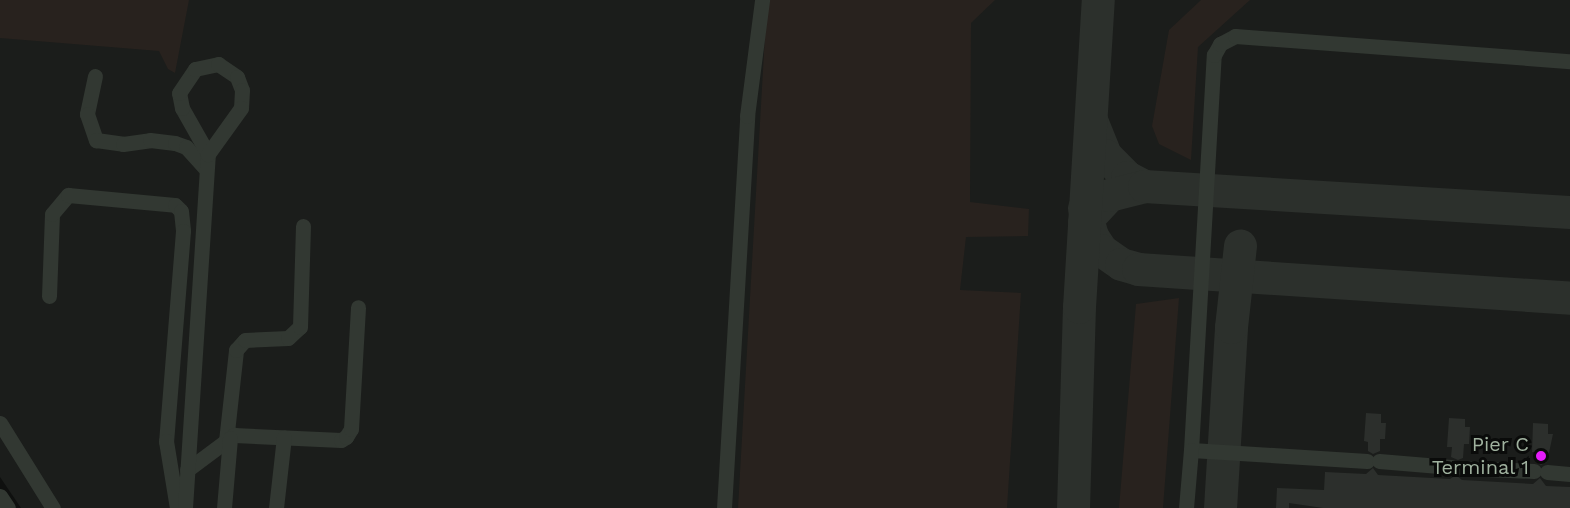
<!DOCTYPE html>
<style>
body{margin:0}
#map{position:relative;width:1570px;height:508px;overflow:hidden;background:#0f100f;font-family:"Work Sans",sans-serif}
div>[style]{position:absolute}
.built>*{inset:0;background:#1b1d1b}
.green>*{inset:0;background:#28221e}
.taxiway>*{height:33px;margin:-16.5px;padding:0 16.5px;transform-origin:16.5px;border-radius:16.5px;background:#2c302c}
.building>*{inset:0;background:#2c2f2c}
.minor>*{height:15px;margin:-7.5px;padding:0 7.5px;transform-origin:7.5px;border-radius:7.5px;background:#323832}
.dots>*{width:16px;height:16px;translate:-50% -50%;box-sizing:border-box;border:3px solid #0a0b0a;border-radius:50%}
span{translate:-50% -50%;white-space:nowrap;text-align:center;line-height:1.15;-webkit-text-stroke:6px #0a0b0a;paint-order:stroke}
.poi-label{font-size:20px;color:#a0b29f}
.right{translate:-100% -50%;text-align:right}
</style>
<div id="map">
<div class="built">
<i style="clip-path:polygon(0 0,1570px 0,1570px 508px,21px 508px,0 477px)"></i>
</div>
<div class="green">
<i style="clip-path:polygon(0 0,189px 0,175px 73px,168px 69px,159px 51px,0 38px)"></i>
<i style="clip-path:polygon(767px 0,995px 0,971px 23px,970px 202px,1029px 209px,1028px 236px,966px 237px,960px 290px,1021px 293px,1007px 508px,738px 508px)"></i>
<i style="clip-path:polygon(1201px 0,1250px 0,1198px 47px,1191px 160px,1159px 144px,1152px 126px,1169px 30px)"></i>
<i style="clip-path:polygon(1179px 298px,1163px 508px,1119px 508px,1136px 304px)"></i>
</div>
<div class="taxiway">
<i style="left:1091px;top:120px;width:38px;rotate:68deg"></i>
<i style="left:1105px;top:155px;width:31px;rotate:45deg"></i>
<i style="left:1127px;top:177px;width:19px;rotate:28deg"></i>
<i style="left:1084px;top:208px;width:29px;rotate:74deg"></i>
<i style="left:1092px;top:236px;width:17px;rotate:57deg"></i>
<i style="left:1101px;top:250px;width:24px;rotate:35deg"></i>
<i style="left:1121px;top:264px;width:18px;rotate:16deg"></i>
<i style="left:1138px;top:269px;width:433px;rotate:3.8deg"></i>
<i style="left:1084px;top:222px;width:37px;rotate:-47deg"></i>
<i style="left:1109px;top:195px;width:36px;rotate:-14deg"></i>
<i style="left:1144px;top:186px;width:427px;rotate:3.5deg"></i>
<i style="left:1073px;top:508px;width:201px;rotate:-88.3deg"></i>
<i style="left:1079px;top:307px;width:308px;rotate:-86.5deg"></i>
<i style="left:1220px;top:508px;width:181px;rotate:-86.5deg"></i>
<i style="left:1231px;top:327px;width:82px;rotate:-83.7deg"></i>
</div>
<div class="building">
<i style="clip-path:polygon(1366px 413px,1381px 414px,1381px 423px,1386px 423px,1385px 439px,1380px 439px,1380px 451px,1373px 454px,1368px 451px,1368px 442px,1364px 441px)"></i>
<i style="clip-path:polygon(1449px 418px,1465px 419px,1465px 427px,1470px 427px,1469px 444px,1464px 444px,1463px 458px,1458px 460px,1451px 457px,1452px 447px,1447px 447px)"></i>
<i style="clip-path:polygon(1533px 423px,1548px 424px,1548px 434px,1553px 434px,1547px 462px,1541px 465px,1535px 461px,1535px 452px,1532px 452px)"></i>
<i style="clip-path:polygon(1373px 468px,1378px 475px,1450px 479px,1456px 475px,1462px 480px,1533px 484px,1540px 478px,1546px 486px,1570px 487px,1570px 508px,1323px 508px,1289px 503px,1289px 508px,1276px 508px,1277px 488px,1324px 490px,1325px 472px,1366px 474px)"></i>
</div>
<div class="minor">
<i style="left:95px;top:76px;width:39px;rotate:102deg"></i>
<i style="left:87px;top:114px;width:28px;rotate:71deg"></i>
<i style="left:96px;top:140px;width:27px;rotate:8deg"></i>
<i style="left:123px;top:144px;width:27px;rotate:-8deg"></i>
<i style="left:150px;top:140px;width:25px;rotate:7deg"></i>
<i style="left:175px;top:143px;width:12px;rotate:20deg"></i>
<i style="left:186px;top:147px;width:30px;rotate:48deg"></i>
<i style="left:49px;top:296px;width:82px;rotate:-87.9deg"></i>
<i style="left:52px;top:214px;width:25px;rotate:-50deg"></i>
<i style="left:68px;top:195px;width:107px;rotate:5.3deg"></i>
<i style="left:175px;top:205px;width:8px;rotate:45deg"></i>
<i style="left:181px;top:211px;width:20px;rotate:84deg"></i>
<i style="left:183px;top:231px;width:211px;rotate:94.6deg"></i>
<i style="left:166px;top:441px;width:68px;rotate:80.7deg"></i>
<i style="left:0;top:423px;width:100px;rotate:58.1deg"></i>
<i style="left:226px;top:441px;width:92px;rotate:-83.7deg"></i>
<i style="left:236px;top:350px;width:13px;rotate:-48deg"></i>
<i style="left:245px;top:340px;width:43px;rotate:-2.7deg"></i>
<i style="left:288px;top:338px;width:16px;rotate:-43deg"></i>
<i style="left:300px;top:327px;width:101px;rotate:-88.3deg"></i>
<i style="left:1367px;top:461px;width:176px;rotate:-176.4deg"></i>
<i style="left:1191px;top:450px;width:396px;rotate:-86.7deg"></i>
<i style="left:1214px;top:55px;width:13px;rotate:-61deg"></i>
<i style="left:1220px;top:44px;width:17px;rotate:-28deg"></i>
<i style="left:1235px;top:36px;width:336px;rotate:4.3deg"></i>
<i style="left:1379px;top:461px;width:72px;rotate:4.8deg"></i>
<i style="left:1463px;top:468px;width:71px;rotate:2.4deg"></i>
<i style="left:187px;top:470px;width:59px;rotate:-36.7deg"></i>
<i style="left:234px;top:435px;width:107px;rotate:2.7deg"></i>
<i style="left:341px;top:440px;width:6px;rotate:-31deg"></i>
<i style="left:346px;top:437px;width:9px;rotate:-58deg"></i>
<i style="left:351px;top:429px;width:122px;rotate:-86.7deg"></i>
<i style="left:1547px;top:472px;width:23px;rotate:5deg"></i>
<i style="left:0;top:496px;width:14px;rotate:56deg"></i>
<i style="left:185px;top:508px;width:355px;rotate:-86.3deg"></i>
<i style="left:208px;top:154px;width:53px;rotate:-119.5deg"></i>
<i style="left:182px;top:108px;width:15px;rotate:-101deg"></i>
<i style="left:179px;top:93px;width:29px;rotate:-56deg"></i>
<i style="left:195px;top:69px;width:24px;rotate:-12deg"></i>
<i style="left:218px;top:64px;width:23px;rotate:34deg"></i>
<i style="left:237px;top:77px;width:14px;rotate:69deg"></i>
<i style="left:242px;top:90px;width:18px;rotate:93deg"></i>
<i style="left:241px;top:108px;width:57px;rotate:125.7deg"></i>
<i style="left:224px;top:508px;width:70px;rotate:-85.1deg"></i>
<i style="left:276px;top:508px;width:71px;rotate:-83.6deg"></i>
<i style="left:724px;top:508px;width:393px;rotate:-86.6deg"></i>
<i style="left:747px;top:116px;width:117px;rotate:-82.6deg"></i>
<i style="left:1186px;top:508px;width:58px;rotate:-85.1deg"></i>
</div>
<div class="dots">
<i style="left:1541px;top:456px;background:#e51cfb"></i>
</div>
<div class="poi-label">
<span class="right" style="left:1529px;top:456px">Pier C<br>Terminal 1</span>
</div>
</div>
